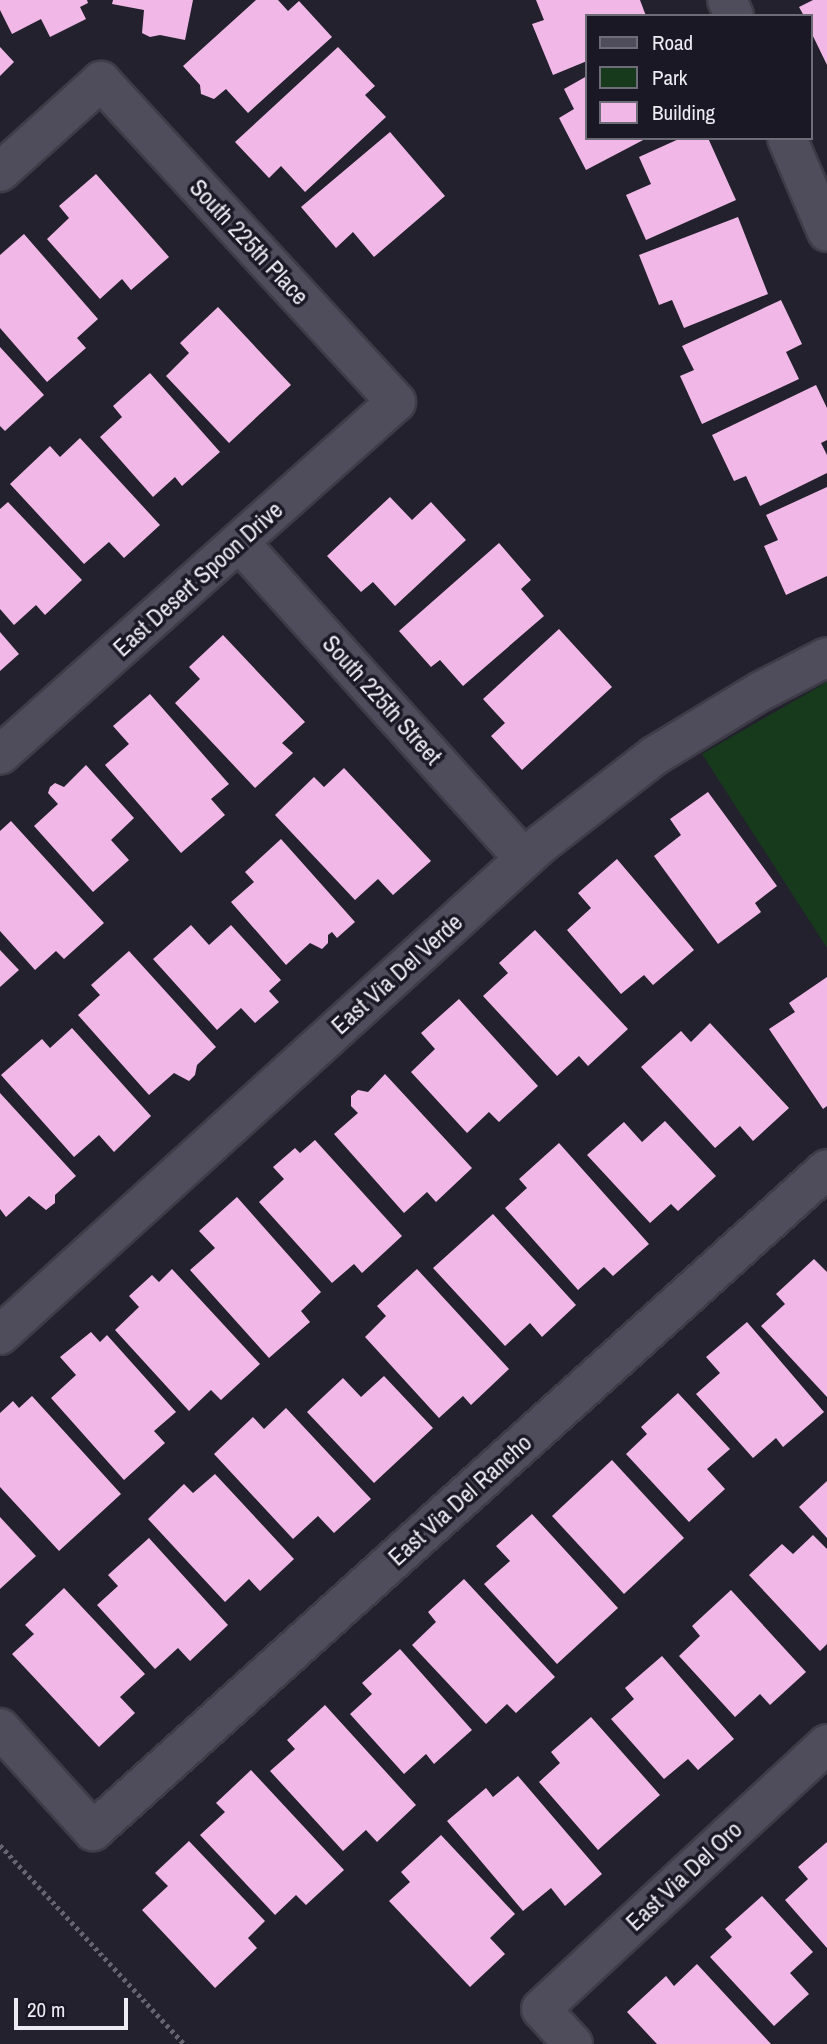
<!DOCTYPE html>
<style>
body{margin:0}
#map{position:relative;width:827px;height:2044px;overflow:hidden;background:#23212e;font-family:"Archivo Narrow",sans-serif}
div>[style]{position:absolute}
.green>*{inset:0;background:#163a1b}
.building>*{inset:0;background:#f1b8e7}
.path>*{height:4.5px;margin-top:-2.25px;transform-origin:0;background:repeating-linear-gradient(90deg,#66646f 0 3.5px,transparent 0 7px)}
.roads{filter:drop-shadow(2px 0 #3e3c47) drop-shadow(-2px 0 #3e3c47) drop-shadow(0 2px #3e3c47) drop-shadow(0 -2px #3e3c47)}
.minor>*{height:38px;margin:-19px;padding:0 19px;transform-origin:19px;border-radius:19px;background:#4f4c5b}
span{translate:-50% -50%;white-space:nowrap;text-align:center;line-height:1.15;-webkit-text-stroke:7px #1a1824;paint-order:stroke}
.street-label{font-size:24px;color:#edebf4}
.legend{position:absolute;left:585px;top:14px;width:228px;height:126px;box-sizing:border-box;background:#1a1824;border:2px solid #6e6c77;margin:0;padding:9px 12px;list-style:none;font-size:21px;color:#edebf4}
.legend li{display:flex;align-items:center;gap:14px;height:35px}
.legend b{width:35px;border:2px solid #6e6c77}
.scale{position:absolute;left:14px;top:1998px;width:114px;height:32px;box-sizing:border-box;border:4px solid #edebf4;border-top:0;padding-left:9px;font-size:21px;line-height:24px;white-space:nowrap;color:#edebf4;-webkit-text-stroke:5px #1a1824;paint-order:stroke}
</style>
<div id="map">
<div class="green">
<i style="clip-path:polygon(827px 682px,827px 948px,702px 754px)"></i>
</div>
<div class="building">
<i style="clip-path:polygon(0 0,87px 0,88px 3px,80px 7px,86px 19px,50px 37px,41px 19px,12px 34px,0 10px)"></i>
<i style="clip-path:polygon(113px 0,193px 0,185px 40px,160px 35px,150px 37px,142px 33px,144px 10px,112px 4px)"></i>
<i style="clip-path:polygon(256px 0,278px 0,288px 11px,299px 1px,332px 37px,248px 113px,226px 89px,214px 99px,201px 94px,200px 85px,183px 66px)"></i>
<i style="clip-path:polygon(536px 0,640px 0,646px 16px,587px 16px,587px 61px,553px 75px,532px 24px,544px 20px)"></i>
<i style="clip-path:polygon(813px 0,827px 0,827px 65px,811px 32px,811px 16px,804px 16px,799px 7px)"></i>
<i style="clip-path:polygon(0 47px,14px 62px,0 76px)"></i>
<i style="clip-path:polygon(338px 47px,375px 86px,365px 95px,386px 117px,305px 192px,281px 166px,269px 178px,235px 142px)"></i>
<i style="clip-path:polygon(587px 76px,587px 138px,647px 138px,586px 170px,559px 118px,574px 109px,564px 89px)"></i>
<i style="clip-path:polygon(390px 132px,445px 196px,374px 257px,353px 232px,336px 248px,301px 207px)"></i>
<i style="clip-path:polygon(681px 138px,708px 138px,736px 200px,646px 240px,626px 195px,651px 184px,639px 157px)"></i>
<i style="clip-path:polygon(96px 174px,169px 257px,131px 290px,122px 279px,100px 299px,47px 239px,69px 218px,59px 206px)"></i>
<i style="clip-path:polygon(738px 217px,768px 294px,684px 328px,672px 300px,659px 305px,639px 255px)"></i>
<i style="clip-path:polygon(24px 234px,98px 319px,77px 338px,86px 348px,47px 382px,0 328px,0 255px)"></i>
<i style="clip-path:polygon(781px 300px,802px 344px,786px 352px,799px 379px,702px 424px,680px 376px,694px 370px,682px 346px)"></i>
<i style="clip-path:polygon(218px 307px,291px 385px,229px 443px,166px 376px,189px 353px,180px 343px)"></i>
<i style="clip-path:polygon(0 347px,44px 395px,5px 431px,0 426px)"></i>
<i style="clip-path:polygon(150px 373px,220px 452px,182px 486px,175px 477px,153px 497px,100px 437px,122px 417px,113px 406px)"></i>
<i style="clip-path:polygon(816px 385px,827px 408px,827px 440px,821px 443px,827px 455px,827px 473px,760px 506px,746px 476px,734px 481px,712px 435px)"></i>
<i style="clip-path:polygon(80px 438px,160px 525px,124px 558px,109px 542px,84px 564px,10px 484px,50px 446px,60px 457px)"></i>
<i style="clip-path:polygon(827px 487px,827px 576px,786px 595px,764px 546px,778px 540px,766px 515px)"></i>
<i style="clip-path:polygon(390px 497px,412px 520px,431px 502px,466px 540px,395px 606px,373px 582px,361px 592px,327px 556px)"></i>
<i style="clip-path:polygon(8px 502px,82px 580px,45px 615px,36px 605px,14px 625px,0 609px,0 509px)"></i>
<i style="clip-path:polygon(499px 543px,531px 580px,521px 589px,544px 616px,463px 686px,440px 660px,431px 667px,399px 631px)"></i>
<i style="clip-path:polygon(559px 629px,612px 687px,522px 770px,491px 736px,505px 723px,483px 699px)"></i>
<i style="clip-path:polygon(0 632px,19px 654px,0 671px)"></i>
<i style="clip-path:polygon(223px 635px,305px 722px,282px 743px,293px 753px,255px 788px,175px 703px,200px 679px,189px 667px)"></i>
<i style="clip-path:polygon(150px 694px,229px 784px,211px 799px,225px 815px,181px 853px,105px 765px,129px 744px,113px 726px)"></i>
<i style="clip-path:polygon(86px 765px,134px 818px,111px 840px,129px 860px,93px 892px,34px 826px,58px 804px,48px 793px,50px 787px,55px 783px,64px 787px)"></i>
<i style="clip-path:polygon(344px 768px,431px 861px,393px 895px,378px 879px,355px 900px,275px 815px,314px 777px,324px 787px)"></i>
<i style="clip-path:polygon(708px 792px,777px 886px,755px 903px,761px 912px,718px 944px,654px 856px,681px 835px,670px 819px)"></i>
<i style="clip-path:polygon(11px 821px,104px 923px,64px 959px,56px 951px,35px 970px,0 931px,0 831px)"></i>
<i style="clip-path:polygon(281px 839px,355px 922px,337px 938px,332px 932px,328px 935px,328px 943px,322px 949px,310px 943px,286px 965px,231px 902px,254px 882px,245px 872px)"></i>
<i style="clip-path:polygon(617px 859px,694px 950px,653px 985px,644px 975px,621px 994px,567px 930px,591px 908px,578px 893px)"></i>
<i style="clip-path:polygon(191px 925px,209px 945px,231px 925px,281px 980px,269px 991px,279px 1002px,255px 1023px,241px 1008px,217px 1030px,153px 959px)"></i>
<i style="clip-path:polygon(535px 930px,628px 1029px,588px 1066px,579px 1056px,557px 1076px,483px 996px,508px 973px,499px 963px)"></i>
<i style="clip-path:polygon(0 950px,19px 970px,0 987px)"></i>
<i style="clip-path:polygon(129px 951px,216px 1047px,197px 1065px,195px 1075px,189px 1081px,174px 1073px,149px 1095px,78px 1015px,100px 995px,91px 985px)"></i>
<i style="clip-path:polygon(827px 977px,827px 1106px,823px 1109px,769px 1029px,795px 1012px,789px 1003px)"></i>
<i style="clip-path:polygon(459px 999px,538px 1086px,499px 1122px,489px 1112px,467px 1133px,411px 1072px,435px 1049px,421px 1033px)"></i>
<i style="clip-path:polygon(710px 1023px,789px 1108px,753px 1141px,740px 1126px,715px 1148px,641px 1067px,681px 1031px,691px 1042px)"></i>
<i style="clip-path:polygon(72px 1028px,151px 1116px,114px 1152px,99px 1135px,74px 1157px,1px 1075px,42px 1039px,50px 1048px)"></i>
<i style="clip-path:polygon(385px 1074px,472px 1168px,436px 1202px,427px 1192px,404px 1213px,334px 1134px,358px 1113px,351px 1106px,351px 1096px,358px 1090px,368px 1092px)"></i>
<i style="clip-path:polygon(0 1093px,76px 1176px,55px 1195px,55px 1203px,46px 1210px,29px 1196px,6px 1217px,0 1209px)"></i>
<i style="clip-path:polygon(665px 1121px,716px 1176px,678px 1211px,671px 1204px,650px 1223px,587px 1155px,624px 1122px,642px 1142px)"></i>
<i style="clip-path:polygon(315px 1140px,402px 1236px,362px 1273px,354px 1264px,332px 1283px,259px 1202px,284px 1179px,273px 1167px,295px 1148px,300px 1153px)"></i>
<i style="clip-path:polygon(559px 1143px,649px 1244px,613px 1276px,604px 1267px,578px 1290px,505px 1208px,527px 1188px,519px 1179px)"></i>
<i style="clip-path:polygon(237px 1197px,321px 1292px,301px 1311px,310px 1322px,269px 1358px,190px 1270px,215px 1248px,199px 1231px)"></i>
<i style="clip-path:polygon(493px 1214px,576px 1305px,542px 1337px,530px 1323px,505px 1346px,433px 1268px)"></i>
<i style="clip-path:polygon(814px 1259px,827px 1272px,827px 1397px,761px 1326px,785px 1304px,776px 1294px)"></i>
<i style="clip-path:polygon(172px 1269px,260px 1364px,221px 1400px,211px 1390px,189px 1411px,115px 1330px,139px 1307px,129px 1296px,152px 1275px,159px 1282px)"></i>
<i style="clip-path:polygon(417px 1269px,509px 1369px,471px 1405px,463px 1396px,439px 1418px,365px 1337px,386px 1316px,377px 1306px)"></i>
<i style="clip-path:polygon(747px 1322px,824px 1412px,783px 1447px,776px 1438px,753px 1458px,696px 1394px,720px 1373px,706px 1357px)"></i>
<i style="clip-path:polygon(91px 1332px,100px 1342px,107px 1335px,176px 1412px,154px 1431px,165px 1443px,124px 1480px,51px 1398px,76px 1375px,60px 1357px)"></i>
<i style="clip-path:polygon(384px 1376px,433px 1428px,374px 1483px,307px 1412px,343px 1378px,361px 1397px)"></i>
<i style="clip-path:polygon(678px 1393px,730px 1449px,707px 1469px,725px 1489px,689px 1522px,626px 1454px,647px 1434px,641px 1427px)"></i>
<i style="clip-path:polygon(32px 1396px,121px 1494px,59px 1551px,0 1487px,0 1413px,13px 1401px,19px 1408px)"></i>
<i style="clip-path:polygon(286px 1408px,371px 1499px,334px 1533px,318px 1516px,293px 1539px,214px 1454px,253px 1417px,264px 1429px)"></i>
<i style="clip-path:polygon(612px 1460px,684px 1538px,624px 1594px,552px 1516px)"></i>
<i style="clip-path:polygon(215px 1474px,294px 1559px,260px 1591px,249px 1579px,225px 1602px,148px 1519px,184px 1484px,193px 1493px)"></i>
<i style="clip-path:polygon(827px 1481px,827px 1538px,799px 1507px)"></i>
<i style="clip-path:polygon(532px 1514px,618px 1608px,557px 1664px,484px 1584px,510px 1561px,496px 1546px)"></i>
<i style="clip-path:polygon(0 1517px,36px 1556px,0 1589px)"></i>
<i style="clip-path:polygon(813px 1535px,827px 1549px,827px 1644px,820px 1651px,749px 1575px,782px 1544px,793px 1554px)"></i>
<i style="clip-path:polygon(149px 1538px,228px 1625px,190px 1661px,178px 1648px,155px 1669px,97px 1605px,118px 1586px,108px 1575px)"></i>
<i style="clip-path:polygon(464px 1579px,555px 1677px,516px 1713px,507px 1704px,486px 1724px,412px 1645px,436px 1622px,428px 1612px)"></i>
<i style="clip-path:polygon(64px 1588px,145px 1674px,120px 1697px,135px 1713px,99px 1747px,12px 1654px,34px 1634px,25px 1625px)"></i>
<i style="clip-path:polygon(731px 1590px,806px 1672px,770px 1705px,760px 1694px,735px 1717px,679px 1656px,700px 1636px,692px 1626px)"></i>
<i style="clip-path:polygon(400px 1649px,472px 1730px,434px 1764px,426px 1754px,404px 1774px,350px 1714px,372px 1694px,362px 1683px)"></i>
<i style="clip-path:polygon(662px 1656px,734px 1739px,698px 1770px,688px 1759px,664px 1779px,611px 1719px,634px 1699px,625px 1688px)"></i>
<i style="clip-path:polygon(325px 1705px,416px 1805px,377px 1842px,366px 1830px,343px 1851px,270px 1771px,295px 1749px,287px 1740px)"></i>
<i style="clip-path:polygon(591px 1717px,660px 1795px,598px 1850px,539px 1782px,560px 1763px,551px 1752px)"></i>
<i style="clip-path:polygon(251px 1770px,344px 1870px,306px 1905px,296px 1895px,275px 1915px,200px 1835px,225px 1812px,216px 1803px)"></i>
<i style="clip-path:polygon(518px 1776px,602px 1874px,565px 1906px,551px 1888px,523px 1911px,447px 1821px,486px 1788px,493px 1797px)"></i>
<i style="clip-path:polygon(441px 1835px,515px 1914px,490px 1938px,505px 1954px,470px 1987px,389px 1901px,410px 1882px,401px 1872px)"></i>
<i style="clip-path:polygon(189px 1841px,265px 1921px,248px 1938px,257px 1948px,215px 1988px,142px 1910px,168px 1886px,155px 1873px)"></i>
<i style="clip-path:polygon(827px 1842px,827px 1948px,785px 1900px,808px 1879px,798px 1867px)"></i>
<i style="clip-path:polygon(762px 1896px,813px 1952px,790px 1973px,809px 1994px,774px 2026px,710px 1957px,732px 1937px,725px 1929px)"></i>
<i style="clip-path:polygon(697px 1964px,771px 2044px,657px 2044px,627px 2012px,666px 1976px,674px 1986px)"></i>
</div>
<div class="path">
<i style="left:0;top:1845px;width:271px;rotate:47.2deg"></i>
</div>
<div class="roads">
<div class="minor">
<i style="left:727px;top:0;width:17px;rotate:66deg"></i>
<i style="left:787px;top:138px;width:102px;rotate:66.9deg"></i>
<i style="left:0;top:172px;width:136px;rotate:-42deg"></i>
<i style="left:101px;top:81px;width:436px;rotate:47.4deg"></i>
<i style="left:396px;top:402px;width:530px;rotate:138.29deg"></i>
<i style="left:239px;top:542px;width:426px;rotate:48deg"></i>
<i style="left:0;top:1335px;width:732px;rotate:-42.23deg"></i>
<i style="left:542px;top:843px;width:142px;rotate:-37.8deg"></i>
<i style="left:654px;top:756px;width:125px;rotate:-31.3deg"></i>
<i style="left:761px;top:691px;width:74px;rotate:-27.3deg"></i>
<i style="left:0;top:1728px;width:139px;rotate:47.9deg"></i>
<i style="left:93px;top:1831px;width:988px;rotate:-42.05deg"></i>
<i style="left:573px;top:2044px;width:47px;rotate:-132.4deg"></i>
<i style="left:541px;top:2009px;width:390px;rotate:-42.8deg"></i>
</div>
</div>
<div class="street-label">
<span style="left:249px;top:242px;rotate:47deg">South 225th Place</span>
<span style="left:198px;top:579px;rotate:-42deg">East Desert Spoon Drive</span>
<span style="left:382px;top:700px;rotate:48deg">South 225th Street</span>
<span style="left:397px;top:974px;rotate:-42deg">East Via Del Verde</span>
<span style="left:460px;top:1500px;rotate:-42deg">East Via Del Rancho</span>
<span style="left:684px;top:1876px;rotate:-43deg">East Via Del Oro</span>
</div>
<ul class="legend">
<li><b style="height:9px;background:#4f4c5b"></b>Road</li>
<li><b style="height:19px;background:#163a1b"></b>Park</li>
<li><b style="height:19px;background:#f1b8e7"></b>Building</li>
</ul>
<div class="scale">20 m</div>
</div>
